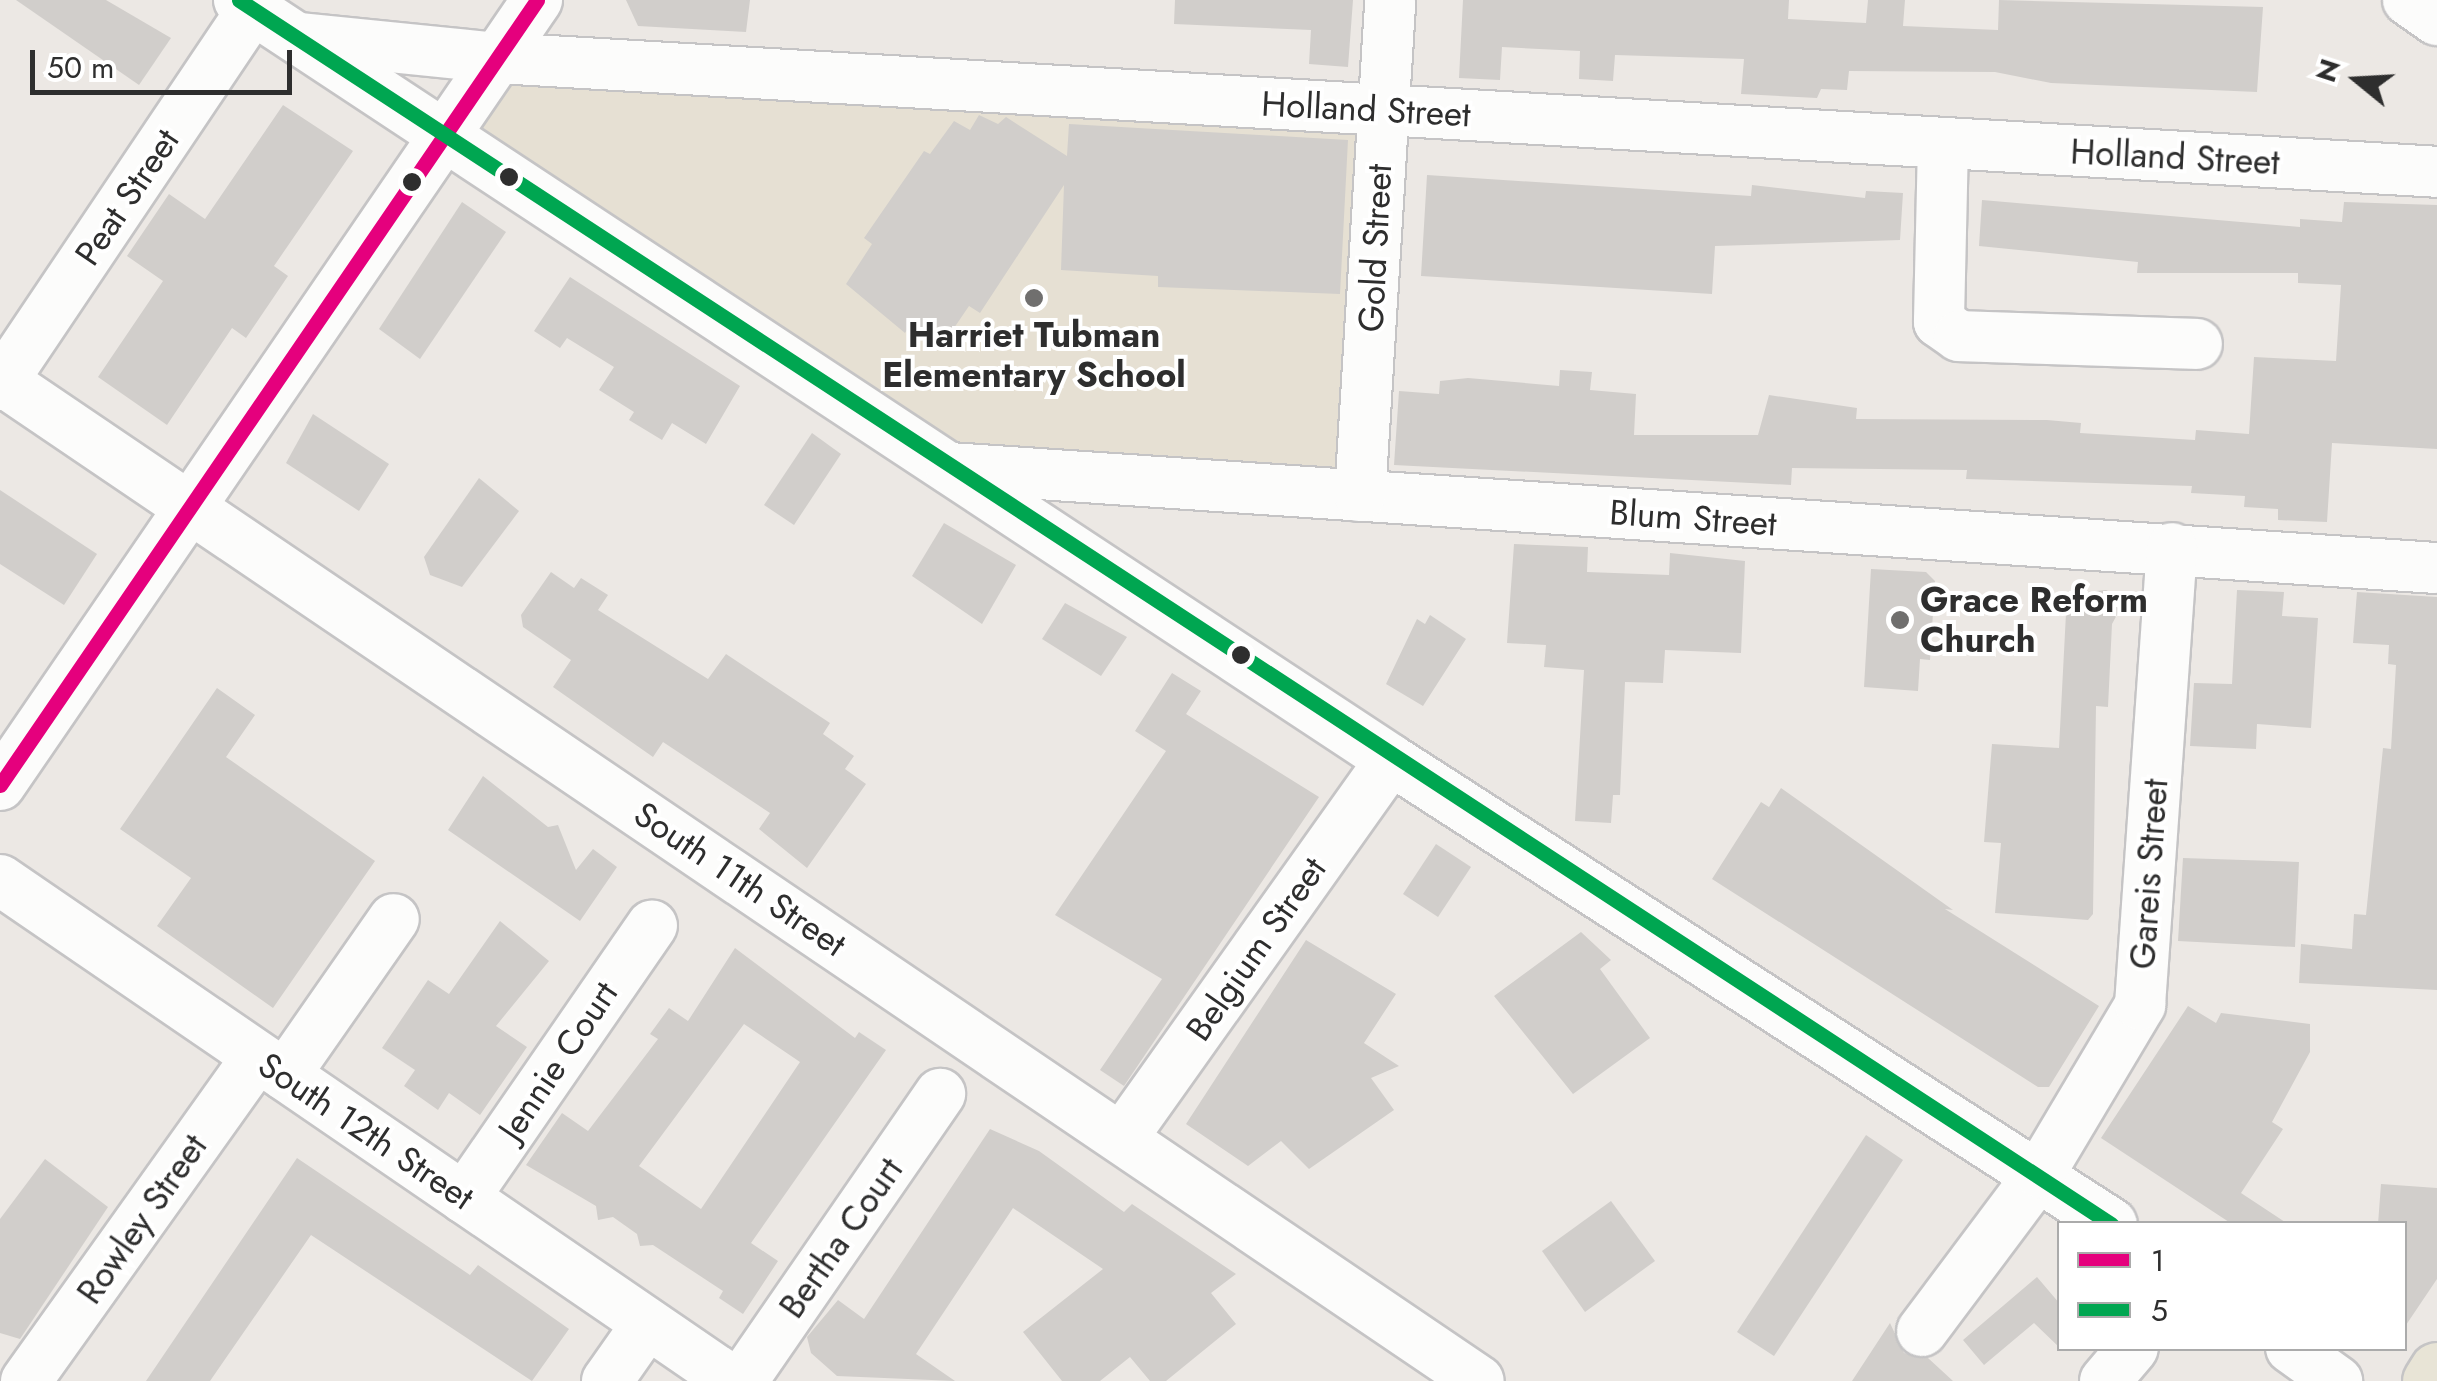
<!DOCTYPE html>
<style>
body{margin:0}
#map{position:relative;width:2437px;height:1381px;overflow:hidden;background:#ece8e4;font-family:Jost,sans-serif}
div>[style]{position:absolute}
.education>*{inset:0;background:#e6e0d3}
.building>*{inset:0;background:#d1cecb}
.roads{filter:drop-shadow(2px 0 #c5c4c5) drop-shadow(-2px 0 #c5c4c5) drop-shadow(0 2px #c5c4c5) drop-shadow(0 -2px #c5c4c5)}
.minor>*{height:50px;margin:-25px;padding:0 25px;transform-origin:25px;border-radius:25px;background:#fcfcfb}
.major>*{height:55px;margin:-27.5px;padding:0 27.5px;transform-origin:27.5px;border-radius:27.5px;background:#e8e4d6}
.bus-1>*{height:15px;margin:-7.5px;padding:0 7.5px;transform-origin:7.5px;border-radius:7.5px;background:#e5007d}
.bus-2>*{height:15px;margin:-7.5px;padding:0 7.5px;transform-origin:7.5px;border-radius:7.5px;background:#00a651}
.dots>*{width:28px;height:28px;translate:-50% -50%;box-sizing:border-box;border:5px solid #fff;border-radius:50%}
span{translate:-50% -50%;white-space:nowrap;text-align:center;line-height:1.15;-webkit-text-stroke:8px #fff;paint-order:stroke}
.street-label{font-size:35px;color:#2e2e2e}
.poi-label{font-size:35px;color:#2e2e2e;font-weight:700}
.left{translate:0 -50%;text-align:left}
.legend{position:absolute;left:2057px;top:1221px;width:350px;height:130px;box-sizing:border-box;background:#fff;border:2px solid #ababab;margin:0;padding:12px 18px;list-style:none;font-size:30px;color:#2e2e2e}
.legend li{display:flex;align-items:center;gap:20px;height:50px}
.legend b{width:50px;border:2px solid #ababab}
.north{position:absolute;left:2307px;top:30px;width:100px;height:100px;-webkit-text-stroke:8px #fff;paint-order:stroke;rotate:288deg;font-size:28px;font-weight:700;line-height:40px;text-align:center;color:#2e2e2e}
.north::after{content:'';display:block;margin:auto;width:35px;height:45px;background:#2e2e2e;clip-path:polygon(50% 0,100% 100%,50% 72%,0 100%)}
.scale{position:absolute;left:30px;top:50px;width:262px;height:45px;box-sizing:border-box;border:5px solid #2e2e2e;border-top:0;padding-left:12px;font-size:30px;line-height:35px;white-space:nowrap;color:#2e2e2e;-webkit-text-stroke:8px #fff;paint-order:stroke}
</style>
<div id="map">
<div class="education">
<i style="clip-path:polygon(501px 63px,1377px 114px,1356px 491px,948px 461px,452px 134px)"></i>
</div>
<div class="building">
<i style="clip-path:polygon(16px 0,106px 0,171px 38px,139px 85px)"></i>
<i style="clip-path:polygon(626px 0,750px 0,746px 32px,638px 26px)"></i>
<i style="clip-path:polygon(1175px 0,1353px 0,1348px 67px,1309px 64px,1311px 30px,1174px 24px)"></i>
<i style="clip-path:polygon(1463px 0,1789px 0,1788px 19px,1866px 23px,1868px 0,1905px 0,1903px 26px,1998px 30px,1999px 0,2263px 7px,2257px 92px,2051px 83px,1995px 72px,1849px 71px,1847px 90px,1821px 89px,1817px 98px,1741px 94px,1744px 59px,1615px 55px,1613px 81px,1579px 79px,1580px 51px,1502px 47px,1500px 80px,1459px 78px)"></i>
<i style="clip-path:polygon(283px 105px,353px 151px,274px 266px,288px 276px,246px 338px,232px 328px,167px 425px,98px 377px,163px 281px,127px 256px,169px 194px,205px 219px)"></i>
<i style="clip-path:polygon(979px 115px,998px 124px,1006px 117px,1067px 156px,1069px 124px,1348px 140px,1340px 294px,1158px 287px,1158px 276px,1061px 270px,1064px 185px,980px 313px,969px 306px,941px 347px,908px 328px,905px 333px,846px 284px,872px 244px,864px 238px,924px 151px,930px 154px,954px 121px,970px 130px)"></i>
<i style="clip-path:polygon(1427px 175px,1751px 196px,1752px 185px,1865px 198px,1866px 191px,1903px 193px,1900px 240px,1715px 246px,1712px 294px,1421px 276px)"></i>
<i style="clip-path:polygon(1982px 200px,2300px 227px,2300px 219px,2342px 222px,2344px 202px,2437px 205px,2437px 449px,2332px 443px,2327px 522px,2278px 520px,2278px 509px,2244px 507px,2245px 496px,2191px 493px,2192px 486px,1966px 479px,1967px 470px,1792px 468px,1791px 485px,1394px 465px,1399px 391px,1439px 394px,1440px 381px,1468px 378px,1559px 386px,1560px 370px,1592px 372px,1590px 390px,1636px 394px,1634px 435px,1758px 435px,1769px 395px,1857px 408px,1856px 419px,2047px 420px,2081px 423px,2080px 433px,2195px 440px,2196px 430px,2249px 434px,2254px 357px,2336px 361px,2341px 285px,2298px 283px,2298px 273px,2137px 273px,2138px 262px,1979px 246px)"></i>
<i style="clip-path:polygon(462px 202px,506px 232px,420px 359px,379px 329px)"></i>
<i style="clip-path:polygon(570px 277px,740px 386px,706px 444px,672px 423px,662px 440px,629px 420px,634px 412px,599px 390px,614px 367px,567px 338px,560px 348px,534px 331px)"></i>
<i style="clip-path:polygon(313px 414px,389px 464px,359px 511px,286px 463px)"></i>
<i style="clip-path:polygon(812px 433px,841px 454px,794px 525px,764px 505px)"></i>
<i style="clip-path:polygon(479px 478px,519px 511px,462px 587px,430px 575px,424px 557px)"></i>
<i style="clip-path:polygon(0 490px,97px 554px,64px 605px,0 564px)"></i>
<i style="clip-path:polygon(944px 523px,1016px 565px,982px 624px,912px 576px)"></i>
<i style="clip-path:polygon(1514px 544px,1588px 547px,1587px 572px,1669px 575px,1670px 553px,1745px 561px,1741px 653px,1665px 650px,1663px 683px,1625px 682px,1620px 795px,1613px 795px,1611px 823px,1575px 821px,1584px 670px,1544px 667px,1546px 645px,1507px 643px)"></i>
<i style="clip-path:polygon(1871px 569px,1926px 572px,1935px 581px,1930px 660px,1920px 659px,1918px 691px,1864px 687px)"></i>
<i style="clip-path:polygon(551px 572px,574px 588px,581px 578px,608px 595px,598px 610px,708px 679px,726px 654px,830px 723px,823px 734px,854px 756px,845px 769px,866px 784px,807px 868px,759px 829px,770px 813px,663px 742px,653px 757px,553px 687px,571px 660px,523px 627px,521px 615px)"></i>
<i style="clip-path:polygon(2106px 590px,2125px 600px,2112px 624px,2108px 707px,2096px 706px,2093px 914px,2088px 920px,1995px 913px,2001px 843px,1984px 842px,1992px 744px,2059px 748px,2067px 594px)"></i>
<i style="clip-path:polygon(2237px 590px,2284px 592px,2282px 616px,2318px 618px,2311px 728px,2257px 724px,2256px 749px,2190px 746px,2194px 683px,2232px 684px)"></i>
<i style="clip-path:polygon(2357px 592px,2437px 597px,2437px 990px,2299px 983px,2301px 944px,2352px 949px,2354px 914px,2366px 915px,2383px 748px,2391px 749px,2396px 665px,2388px 664px,2389px 645px,2353px 643px)"></i>
<i style="clip-path:polygon(1065px 603px,1127px 637px,1101px 676px,1042px 639px)"></i>
<i style="clip-path:polygon(1430px 615px,1466px 639px,1423px 706px,1386px 684px,1417px 619px,1425px 624px)"></i>
<i style="clip-path:polygon(1172px 673px,1201px 691px,1186px 714px,1319px 797px,1124px 1086px,1100px 1070px,1162px 979px,1055px 915px,1166px 751px,1135px 731px)"></i>
<i style="clip-path:polygon(217px 688px,255px 715px,226px 757px,375px 861px,273px 1008px,157px 926px,191px 878px,120px 829px)"></i>
<i style="clip-path:polygon(483px 776px,548px 827px,558px 825px,576px 870px,593px 849px,617px 867px,580px 921px,448px 830px)"></i>
<i style="clip-path:polygon(1781px 788px,1953px 910px,1945px 909px,2099px 1006px,2049px 1087px,2038px 1087px,1712px 879px,1761px 802px,1769px 807px)"></i>
<i style="clip-path:polygon(1436px 844px,1471px 867px,1438px 917px,1403px 894px)"></i>
<i style="clip-path:polygon(2183px 858px,2299px 862px,2295px 947px,2178px 941px)"></i>
<i style="clip-path:polygon(500px 921px,549px 961px,496px 1026px,527px 1047px,480px 1115px,449px 1093px,438px 1110px,404px 1086px,415px 1070px,382px 1048px,428px 980px,449px 994px)"></i>
<i style="clip-path:polygon(1581px 932px,1611px 960px,1600px 969px,1650px 1038px,1573px 1094px,1494px 996px)"></i>
<i style="clip-path:polygon(1306px 940px,1396px 994px,1364px 1043px,1399px 1066px,1371px 1078px,1394px 1110px,1309px 1169px,1281px 1141px,1248px 1166px,1186px 1124px)"></i>
<i style="clip-path:polygon(evenodd,735px 948px,855px 1038px,859px 1032px,886px 1050px,751px 1243px,778px 1261px,743px 1314px,719px 1298px,723px 1291px,653px 1245px,640px 1246px,637px 1234px,613px 1217px,598px 1220px,596px 1206px,526px 1165px,562px 1113px,588px 1131px,658px 1039px,650px 1034px,669px 1008px,688px 1021px,735px 948px,744px 1024px,800px 1062px,701px 1209px,639px 1166px,744px 1024px)"></i>
<i style="clip-path:polygon(2188px 1006px,2216px 1023px,2221px 1013px,2310px 1024px,2310px 1052px,2272px 1122px,2283px 1129px,2241px 1193px,2288px 1224px,2232px 1224px,2101px 1138px)"></i>
<i style="clip-path:polygon(990px 1129px,1039px 1151px,1124px 1212px,1132px 1204px,1236px 1274px,1211px 1293px,1236px 1324px,1166px 1381px,1150px 1381px,1130px 1357px,1100px 1381px,1062px 1381px,1023px 1332px,1103px 1269px,1013px 1208px,916px 1354px,955px 1381px,837px 1376px,811px 1353px,807px 1337px,838px 1300px,864px 1319px)"></i>
<i style="clip-path:polygon(1866px 1135px,1903px 1160px,1774px 1356px,1737px 1332px)"></i>
<i style="clip-path:polygon(297px 1158px,470px 1275px,478px 1265px,569px 1329px,532px 1381px,311px 1235px,210px 1381px,146px 1381px)"></i>
<i style="clip-path:polygon(45px 1159px,108px 1207px,20px 1339px,0 1333px,0 1219px)"></i>
<i style="clip-path:polygon(2381px 1184px,2437px 1188px,2437px 1279px,2404px 1328px,2404px 1224px,2378px 1224px)"></i>
<i style="clip-path:polygon(1611px 1201px,1655px 1261px,1585px 1312px,1542px 1251px)"></i>
<i style="clip-path:polygon(2037px 1277px,2060px 1304px,2060px 1348px,2034px 1323px,1984px 1365px,1963px 1340px)"></i>
<i style="clip-path:polygon(1890px 1323px,1904px 1353px,1928px 1358px,1953px 1381px,1852px 1381px)"></i>
</div>
<div class="roads">
<div class="minor">
<i style="left:239px;top:0;width:1380px;rotate:33.41deg"></i>
<i style="left:1391px;top:760px;width:857px;rotate:32.76deg"></i>
<i style="left:2408px;top:0;width:35px;rotate:35deg"></i>
<i style="left:301px;top:38px;width:198px;rotate:5.8deg"></i>
<i style="left:498px;top:58px;width:1942px;rotate:3.36deg"></i>
<i style="left:1943px;top:143px;width:179px;rotate:91.3deg"></i>
<i style="left:1939px;top:322px;width:24px;rotate:35deg"></i>
<i style="left:1959px;top:336px;width:238px;rotate:1.9deg"></i>
<i style="left:0;top:379px;width:1786px;rotate:34.12deg"></i>
<i style="left:0;top:385px;width:453px;rotate:-56.1deg"></i>
<i style="left:950px;top:468px;width:1490px;rotate:3.85deg"></i>
<i style="left:1360px;top:496px;width:497px;rotate:-86.5deg"></i>
<i style="left:0;top:785px;width:951px;rotate:-55.62deg"></i>
<i style="left:0;top:880px;width:887px;rotate:34.39deg"></i>
<i style="left:285px;top:1075px;width:190px;rotate:-55.1deg"></i>
<i style="left:1122px;top:1138px;width:464px;rotate:-54.6deg"></i>
<i style="left:464px;top:1198px;width:331px;rotate:-55.4deg"></i>
<i style="left:1922px;top:1331px;width:197px;rotate:-53.2deg"></i>
<i style="left:2040px;top:1173px;width:196px;rotate:-59.2deg"></i>
<i style="left:2140px;top:1005px;width:458px;rotate:-86deg"></i>
<i style="left:2291px;top:1348px;width:57px;rotate:35.7deg"></i>
<i style="left:26px;top:1381px;width:398px;rotate:-54.5deg"></i>
<i style="left:607px;top:1381px;width:70px;rotate:-54.9deg"></i>
<i style="left:742px;top:1381px;width:349px;rotate:-55.4deg"></i>
<i style="left:2105px;top:1381px;width:43px;rotate:-49.7deg"></i>
</div>
<div class="major">
<i style="left:2430px;top:1381px;width:13px;rotate:-58deg"></i>
</div>
</div>
<div class="bus-1">
<i style="left:0;top:785px;width:951px;rotate:-55.62deg"></i>
</div>
<div class="bus-2">
<i style="left:239px;top:0;width:2237px;rotate:33.18deg"></i>
</div>
<div class="dots">
<i style="left:509px;top:177px;background:#2e2e2e"></i>
<i style="left:412px;top:182px;background:#2e2e2e"></i>
<i style="left:1034px;top:298px;background:#706f6e"></i>
<i style="left:1900px;top:620px;background:#706f6e"></i>
<i style="left:1241px;top:655px;background:#2e2e2e"></i>
</div>
<div class="street-label">
<span style="left:1366px;top:109px;rotate:3deg">Holland Street</span>
<span style="left:2175px;top:157px;rotate:3deg">Holland Street</span>
<span style="left:127px;top:197px;rotate:-56deg">Peat Street</span>
<span style="left:1375px;top:248px;rotate:-87deg">Gold Street</span>
<span style="left:1693px;top:518px;rotate:4deg">Blum Street</span>
<span style="left:2149px;top:874px;rotate:-86deg">Gareis Street</span>
<span style="left:740px;top:879px;rotate:34deg">South 11th Street</span>
<span style="left:1256px;top:949px;rotate:-55deg">Belgium Street</span>
<span style="left:558px;top:1061px;rotate:-56deg">Jennie Court</span>
<span style="left:366px;top:1131px;rotate:34deg">South 12th Street</span>
<span style="left:142px;top:1219px;rotate:-55deg">Rowley Street</span>
<span style="left:841px;top:1238px;rotate:-55deg">Bertha Court</span>
</div>
<div class="poi-label">
<span style="left:1034px;top:355px">Harriet Tubman<br>Elementary School</span>
<span class="left" style="left:1920px;top:620px">Grace Reform<br>Church</span>
</div>
<ul class="legend">
<li><b style="height:12px;background:#e5007d"></b>1</li>
<li><b style="height:12px;background:#00a651"></b>5</li>
</ul>
<div class="north">N</div>
<div class="scale">50 m</div>
</div>
